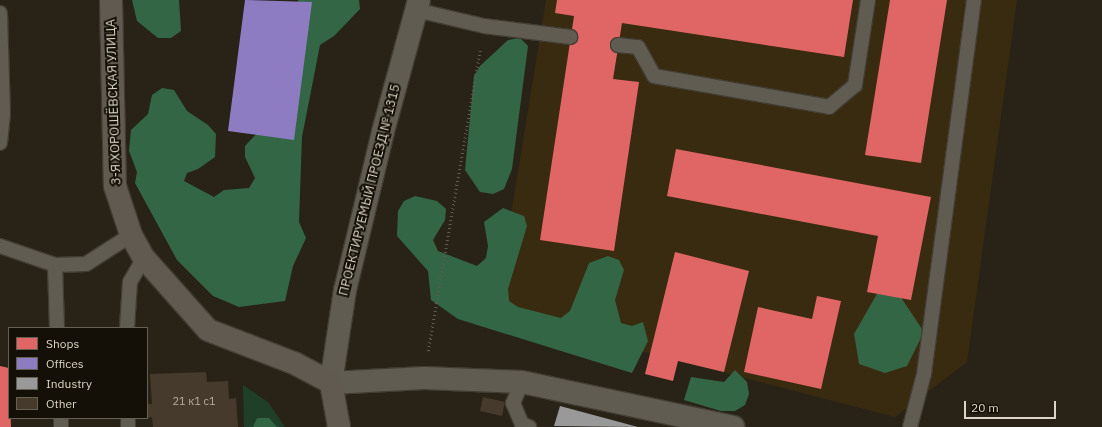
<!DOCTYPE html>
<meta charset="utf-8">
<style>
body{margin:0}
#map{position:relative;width:1102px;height:427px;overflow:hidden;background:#292317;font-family:"IBM Plex Sans",sans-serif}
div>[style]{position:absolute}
.built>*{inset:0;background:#392b0f}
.green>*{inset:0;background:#1f3f29}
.forest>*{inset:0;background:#336645}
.shops>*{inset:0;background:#e06666}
.offices>*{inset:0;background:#8e7cc3}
.industry>*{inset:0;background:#999}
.building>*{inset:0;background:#463a2c}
.path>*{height:2.5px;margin-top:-1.25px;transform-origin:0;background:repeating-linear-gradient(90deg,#5f5a52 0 1px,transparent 0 4px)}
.roads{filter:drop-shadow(1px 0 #423d34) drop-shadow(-1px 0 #423d34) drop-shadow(0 1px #423d34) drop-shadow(0 -1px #423d34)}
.lane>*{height:14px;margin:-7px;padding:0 7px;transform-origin:7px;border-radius:7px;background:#615c52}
.street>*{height:22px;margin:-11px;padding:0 11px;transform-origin:11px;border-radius:11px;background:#615c52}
.secondary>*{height:22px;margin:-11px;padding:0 11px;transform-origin:11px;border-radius:11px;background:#615a51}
span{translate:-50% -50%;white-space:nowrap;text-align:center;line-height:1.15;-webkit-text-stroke:4px #151007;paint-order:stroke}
.number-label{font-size:11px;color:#b6aea0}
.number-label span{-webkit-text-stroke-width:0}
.street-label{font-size:13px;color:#dcd5c7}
.legend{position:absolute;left:8px;top:327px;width:140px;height:92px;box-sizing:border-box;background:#151007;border:1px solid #655f54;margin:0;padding:5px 7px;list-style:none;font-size:12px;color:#dcd5c7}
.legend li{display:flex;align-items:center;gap:8px;height:20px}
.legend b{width:20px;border:1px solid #655f54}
.scale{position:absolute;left:964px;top:401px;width:92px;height:18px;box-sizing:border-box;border:2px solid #dcd5c7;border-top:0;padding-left:5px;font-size:12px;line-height:14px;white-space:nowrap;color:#dcd5c7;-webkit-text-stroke:3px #151007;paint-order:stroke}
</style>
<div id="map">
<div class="built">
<i style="clip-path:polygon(546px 0,1017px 0,967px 362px,895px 417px,495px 313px)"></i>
</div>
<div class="green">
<i style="clip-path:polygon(243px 385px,268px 402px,285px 427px,244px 427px)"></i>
</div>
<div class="forest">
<i style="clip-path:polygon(132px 0,179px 0,181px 31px,171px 38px,158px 38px,137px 21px)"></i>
<i style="clip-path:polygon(298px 0,359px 0,360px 9px,334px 36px,320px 45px,302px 137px,299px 222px,306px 238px,293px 266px,285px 301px,239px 307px,213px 296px,177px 260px,135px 183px,137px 172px,129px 151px,131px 130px,148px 114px,152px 95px,162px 88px,174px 90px,187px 111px,208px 125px,216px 134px,215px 157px,198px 169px,187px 173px,184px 181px,214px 197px,224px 190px,249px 188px,255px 178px,245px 157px,245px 146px,261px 129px,300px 12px)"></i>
<i style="clip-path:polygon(520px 38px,528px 46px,512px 169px,504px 189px,493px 194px,480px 192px,465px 170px,474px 76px,480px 66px,508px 40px)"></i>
<i style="clip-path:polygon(415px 196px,437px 201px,446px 209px,445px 220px,433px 240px,438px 251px,477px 266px,486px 258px,488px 246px,484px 222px,503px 208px,524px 216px,527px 226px,508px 289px,509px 301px,518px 307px,561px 318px,570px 311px,589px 263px,608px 256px,619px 260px,624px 270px,615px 300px,621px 323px,632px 326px,643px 322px,648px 341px,632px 373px,458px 319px,431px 300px,428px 271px,397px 236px,398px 211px,404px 201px)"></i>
<i style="clip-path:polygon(896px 290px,924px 332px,907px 366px,885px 373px,859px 364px,854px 334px,878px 292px)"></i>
<i style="clip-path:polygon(735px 370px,747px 382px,749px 394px,745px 405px,735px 411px,721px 411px,684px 400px,691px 377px,724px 382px)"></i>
<i style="clip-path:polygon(257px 418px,269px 418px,277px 427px,253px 427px)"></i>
</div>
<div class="shops">
<i style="clip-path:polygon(557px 0,853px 0,844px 57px,622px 23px,613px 79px,639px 82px,614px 251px,540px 240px,574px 16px,555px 13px)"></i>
<i style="clip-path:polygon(890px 0,947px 0,921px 163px,865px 155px)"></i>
<i style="clip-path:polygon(676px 149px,931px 197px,911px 300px,867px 292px,878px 236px,667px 196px)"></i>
<i style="clip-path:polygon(675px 252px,749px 271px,724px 372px,678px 361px,673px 381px,645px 374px)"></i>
<i style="clip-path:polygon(817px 296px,841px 301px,821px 389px,744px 372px,758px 307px,812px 319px)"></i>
<i style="clip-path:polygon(0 366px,9px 368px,11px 427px,0 427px)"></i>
</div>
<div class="offices">
<i style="clip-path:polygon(245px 0,312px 2px,294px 140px,228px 131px)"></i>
</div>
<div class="industry">
<i style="clip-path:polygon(560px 406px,638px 427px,637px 427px,554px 426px)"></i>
</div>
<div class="building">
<i style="clip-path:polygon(206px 372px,207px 382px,228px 381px,229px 399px,236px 398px,238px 427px,153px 427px,152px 417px,147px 418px,147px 404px,152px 404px,150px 374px)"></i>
<i style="clip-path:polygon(483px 397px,505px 402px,502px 416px,480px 411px)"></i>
</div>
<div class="path">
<i style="left:428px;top:351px;width:306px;rotate:-80.2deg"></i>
</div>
<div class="roads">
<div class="lane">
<i style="left:416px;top:10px;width:70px;rotate:13.2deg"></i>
<i style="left:484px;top:26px;width:87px;rotate:7.3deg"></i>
<i style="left:0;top:13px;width:101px;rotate:88.3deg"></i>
<i style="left:3px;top:114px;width:29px;rotate:96deg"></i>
<i style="left:618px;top:45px;width:20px;rotate:6deg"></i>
<i style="left:638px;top:47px;width:33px;rotate:61deg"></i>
<i style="left:654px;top:76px;width:178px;rotate:10deg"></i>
<i style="left:829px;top:107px;width:34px;rotate:-40deg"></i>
<i style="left:855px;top:85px;width:86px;rotate:-81.3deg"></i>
<i style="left:0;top:246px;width:58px;rotate:19.1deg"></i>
<i style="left:55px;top:265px;width:31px;rotate:-2deg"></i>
<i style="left:86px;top:264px;width:54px;rotate:-32.8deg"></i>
<i style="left:55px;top:265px;width:63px;rotate:88.2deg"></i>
<i style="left:127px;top:328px;width:46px;rotate:-86.3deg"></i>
<i style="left:130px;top:282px;width:28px;rotate:-60deg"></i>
<i style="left:522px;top:382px;width:23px;rotate:113deg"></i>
<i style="left:513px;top:403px;width:23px;rotate:67deg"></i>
<i style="left:522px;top:424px;width:8px;rotate:23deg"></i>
<i style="left:61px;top:418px;width:9px;rotate:90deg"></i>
<i style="left:128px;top:418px;width:9px;rotate:90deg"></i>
<i style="left:910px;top:427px;width:55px;rotate:-75.2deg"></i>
<i style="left:924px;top:374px;width:377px;rotate:-82.4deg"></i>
</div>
<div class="street">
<i style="left:419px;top:0;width:137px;rotate:105.3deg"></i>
<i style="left:383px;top:132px;width:163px;rotate:103.5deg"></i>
<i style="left:345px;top:290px;width:94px;rotate:98.6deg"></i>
<i style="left:331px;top:383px;width:93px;rotate:-3.1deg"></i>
<i style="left:424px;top:378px;width:98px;rotate:2.3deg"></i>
<i style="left:522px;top:382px;width:216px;rotate:12deg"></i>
</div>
<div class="secondary">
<i style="left:111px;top:0;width:186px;rotate:88.8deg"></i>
<i style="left:115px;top:186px;width:52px;rotate:71.9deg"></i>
<i style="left:131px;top:235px;width:26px;rotate:61deg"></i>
<i style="left:144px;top:258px;width:96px;rotate:48.4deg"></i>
<i style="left:208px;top:330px;width:94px;rotate:21.1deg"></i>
<i style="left:296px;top:364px;width:40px;rotate:28deg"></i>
<i style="left:331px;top:383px;width:45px;rotate:79.7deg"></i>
</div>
</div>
<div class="number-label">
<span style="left:194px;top:401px">21 к1 с1</span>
</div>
<div class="street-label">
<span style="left:114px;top:102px;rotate:-92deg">3-Я ХОРОШЁВСКАЯ УЛИЦА</span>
<span style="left:370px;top:190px;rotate:-76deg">ПРОЕКТИРУЕМЫЙ ПРОЕЗД № 1315</span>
</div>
<ul class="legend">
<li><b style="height:11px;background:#e06666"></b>Shops</li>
<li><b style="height:11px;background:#8e7cc3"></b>Offices</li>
<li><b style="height:11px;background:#999"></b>Industry</li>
<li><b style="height:11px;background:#463a2c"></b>Other</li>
</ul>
<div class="scale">20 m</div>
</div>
